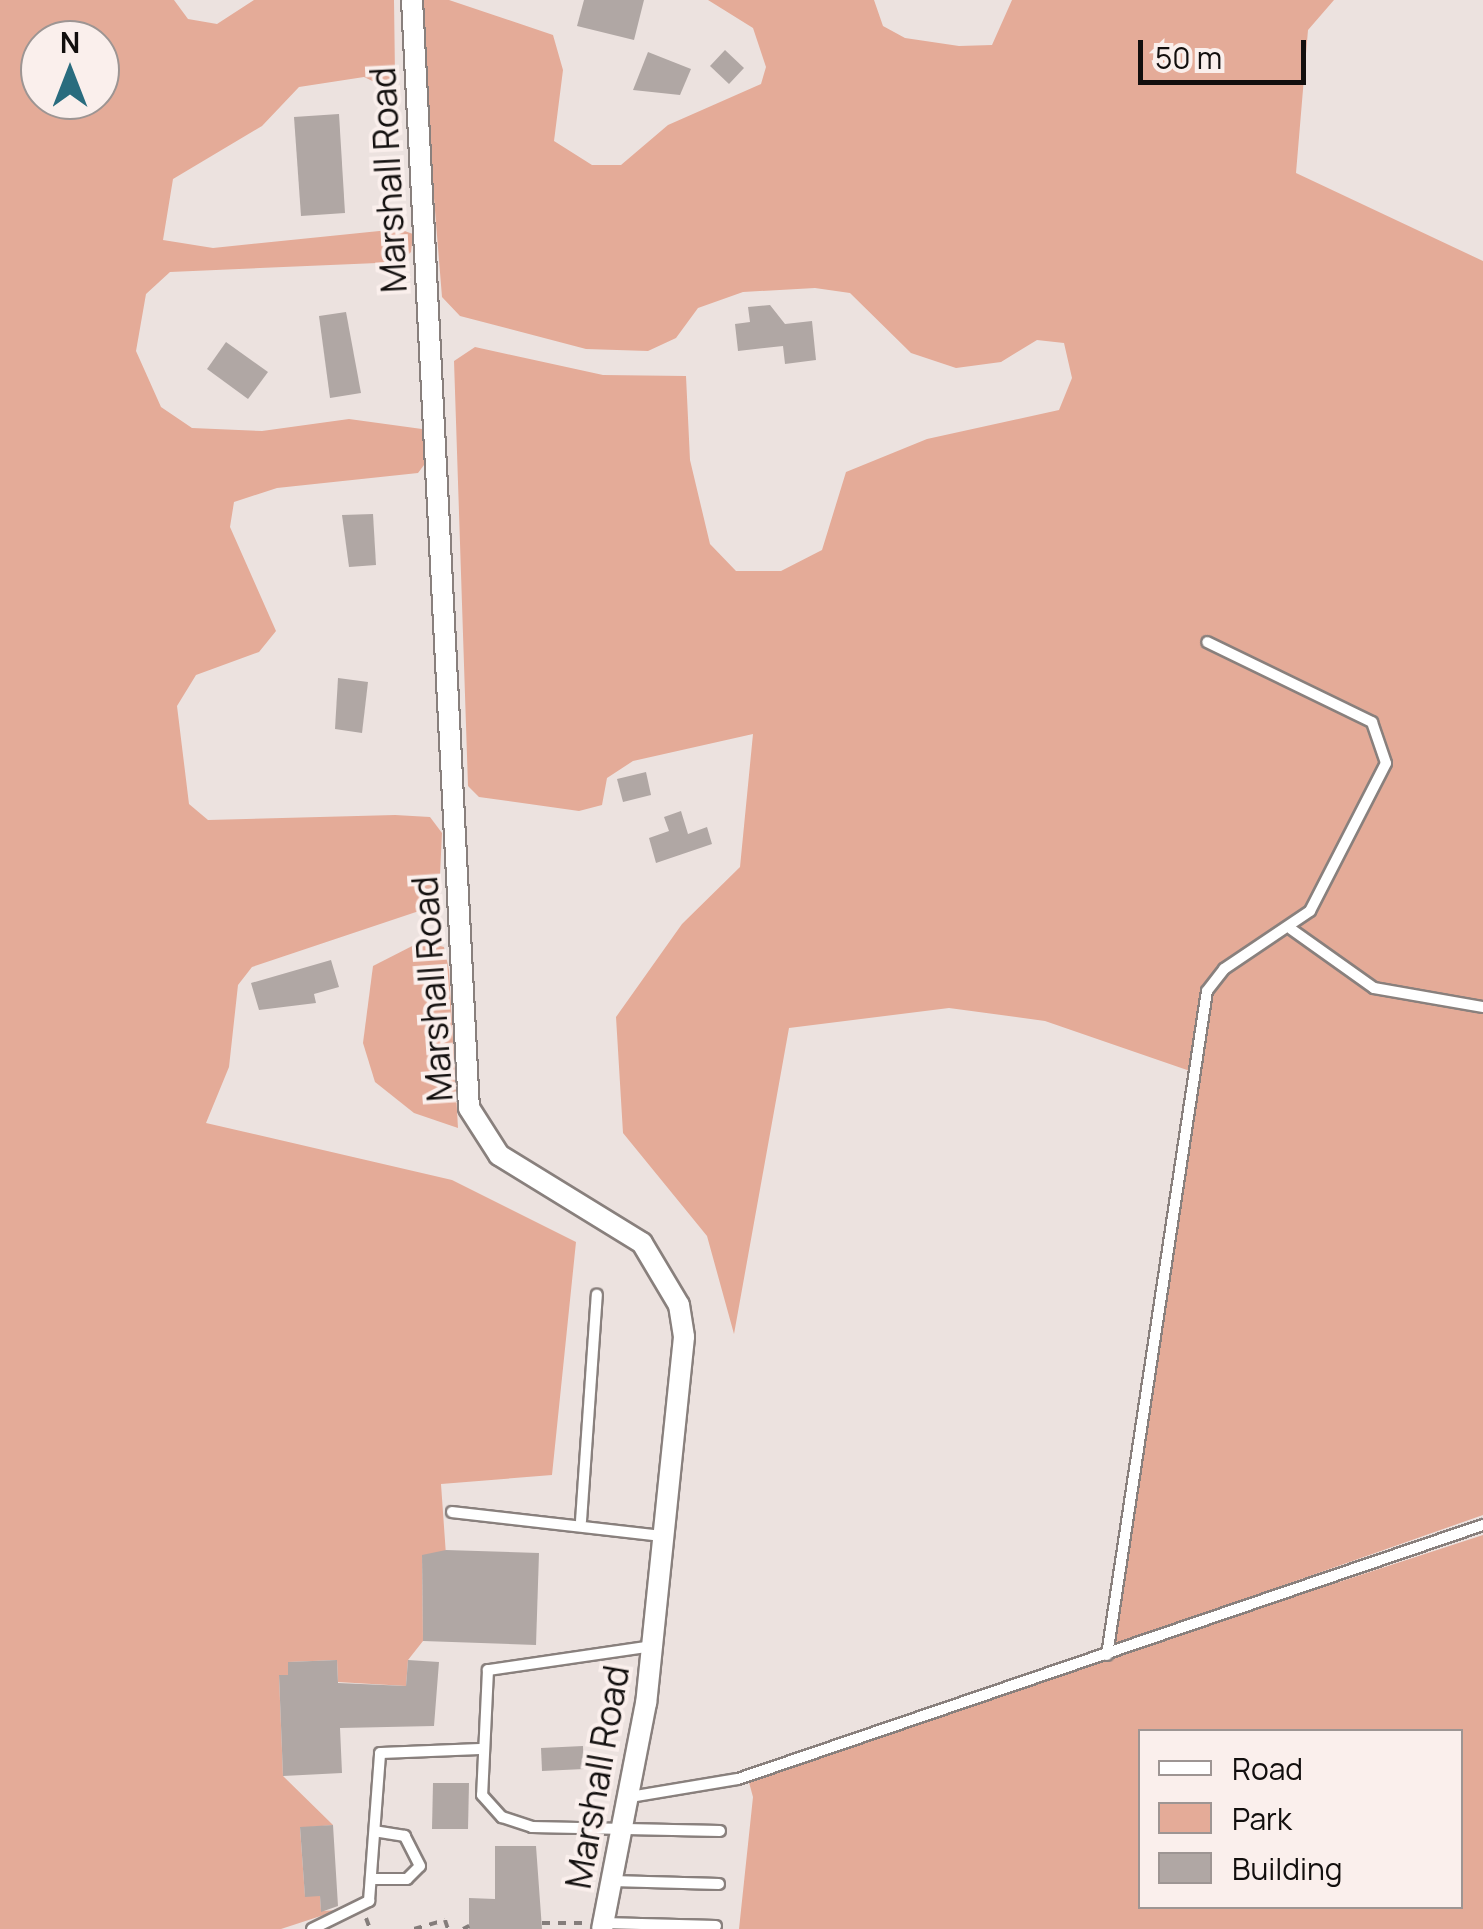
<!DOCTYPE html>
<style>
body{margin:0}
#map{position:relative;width:1483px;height:1929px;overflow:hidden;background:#ece2df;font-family:Manrope,sans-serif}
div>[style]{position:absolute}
.green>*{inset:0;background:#e4ab98}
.building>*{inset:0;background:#b0a7a4}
.path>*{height:4px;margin-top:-2px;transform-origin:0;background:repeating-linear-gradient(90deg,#847d7b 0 8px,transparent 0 16px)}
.roads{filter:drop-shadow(2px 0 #89807d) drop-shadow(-2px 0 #89807d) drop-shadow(0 2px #89807d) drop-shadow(0 -2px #89807d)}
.service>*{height:10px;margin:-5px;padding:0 5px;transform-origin:5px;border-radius:5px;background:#fff}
.minor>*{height:20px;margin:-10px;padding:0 10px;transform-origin:10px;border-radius:10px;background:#fff}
span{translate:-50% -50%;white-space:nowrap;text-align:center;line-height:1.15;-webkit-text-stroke:8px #faefec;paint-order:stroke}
.street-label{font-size:35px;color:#120f0e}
.legend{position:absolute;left:1138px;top:1729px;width:325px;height:180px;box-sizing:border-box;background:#faefec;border:2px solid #9d9593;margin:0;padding:12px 18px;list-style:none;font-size:30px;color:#120f0e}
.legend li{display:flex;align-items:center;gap:20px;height:50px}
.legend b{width:50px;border:2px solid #9d9593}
.north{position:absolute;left:20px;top:20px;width:100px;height:100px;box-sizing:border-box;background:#faefec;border:2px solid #9d9593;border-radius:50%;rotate:0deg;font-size:28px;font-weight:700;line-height:40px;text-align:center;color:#120f0e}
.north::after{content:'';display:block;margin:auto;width:35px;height:45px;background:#296c7e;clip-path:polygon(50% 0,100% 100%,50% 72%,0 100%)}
.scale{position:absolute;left:1138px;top:40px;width:168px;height:45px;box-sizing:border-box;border:5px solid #120f0e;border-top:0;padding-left:12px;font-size:30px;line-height:35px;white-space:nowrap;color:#120f0e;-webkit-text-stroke:8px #faefec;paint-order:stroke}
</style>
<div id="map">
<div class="green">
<i style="clip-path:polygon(evenodd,0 0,174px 0,188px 19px,217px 24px,254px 0,394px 0,395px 76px,383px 86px,364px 77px,299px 87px,262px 126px,173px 179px,163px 240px,213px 248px,399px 229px,413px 234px,411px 252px,401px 262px,170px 272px,146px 294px,136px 351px,161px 407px,192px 428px,262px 431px,349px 419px,422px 429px,427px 461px,418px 473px,277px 488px,234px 502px,230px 527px,276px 631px,259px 652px,196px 675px,177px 706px,189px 804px,208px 820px,395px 815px,430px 817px,442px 833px,439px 896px,428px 908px,252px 967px,238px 985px,229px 1067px,206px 1123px,452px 1180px,576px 1242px,552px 1475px,441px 1484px,446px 1555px,422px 1555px,423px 1641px,408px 1660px,406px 1686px,338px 1682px,337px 1660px,288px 1662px,288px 1675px,279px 1676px,283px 1776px,333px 1825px,300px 1828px,305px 1896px,320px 1896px,321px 1911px,339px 1910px,281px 1929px,0 1929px,0 0,40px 40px,100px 40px,100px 100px,40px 100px,40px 40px)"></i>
<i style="clip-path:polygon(418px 0,449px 0,553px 35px,563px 70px,554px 141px,592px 165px,621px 165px,668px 125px,761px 84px,766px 67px,753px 28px,708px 0,874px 0,883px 26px,905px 38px,959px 46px,992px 45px,1012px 0,1334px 0,1308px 30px,1296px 173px,1483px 261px,1483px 1515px,1108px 1647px,1190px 1071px,1045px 1021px,949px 1008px,789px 1028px,734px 1334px,707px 1236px,623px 1133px,616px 1017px,682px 924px,740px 867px,753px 734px,633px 761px,607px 778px,602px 805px,579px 811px,479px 797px,468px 786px,454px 361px,475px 347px,603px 375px,686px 376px,690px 460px,710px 544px,736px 571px,781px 571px,822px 550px,846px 472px,927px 439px,1059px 410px,1072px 378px,1064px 343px,1037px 340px,1001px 362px,956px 368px,911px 353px,850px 293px,815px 288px,743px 292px,698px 308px,676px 338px,648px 351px,586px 349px,460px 316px,442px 297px)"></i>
<i style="clip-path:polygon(422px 941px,444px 947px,449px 970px,458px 1128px,414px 1113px,375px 1082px,363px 1043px,373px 966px)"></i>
<i style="clip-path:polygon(evenodd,1483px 1535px,1483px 1929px,739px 1929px,753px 1797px,747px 1775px,1483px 1535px,1140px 1732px,1460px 1732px,1460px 1906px,1140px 1906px,1140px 1732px)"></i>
</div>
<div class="building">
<i style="clip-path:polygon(584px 0,644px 0,634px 40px,577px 26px)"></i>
<i style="clip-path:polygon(725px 50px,744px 68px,729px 84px,710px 66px)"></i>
<i style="clip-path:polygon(648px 52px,691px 69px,680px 95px,633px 90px)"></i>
<i style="clip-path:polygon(339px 114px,345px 213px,301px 216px,294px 117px)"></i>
<i style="clip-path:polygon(770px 305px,785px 324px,812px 321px,816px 360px,785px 364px,783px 346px,738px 351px,735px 324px,750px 322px,748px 307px)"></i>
<i style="clip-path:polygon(346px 312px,361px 393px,330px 398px,319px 316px)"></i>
<i style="clip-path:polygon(226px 342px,268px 372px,248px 399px,207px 369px)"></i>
<i style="clip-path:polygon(373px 514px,376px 565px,349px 567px,342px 515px)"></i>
<i style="clip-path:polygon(338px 678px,368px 682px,362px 733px,335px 729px)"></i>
<i style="clip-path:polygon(646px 772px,651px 795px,623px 802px,617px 779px)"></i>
<i style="clip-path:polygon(681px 811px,688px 834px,707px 827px,712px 844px,656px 863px,649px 838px,669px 831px,664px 817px)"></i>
<i style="clip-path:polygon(331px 960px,339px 987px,314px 994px,316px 1003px,259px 1010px,251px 983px)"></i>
<i style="clip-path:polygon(446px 1550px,539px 1553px,536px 1645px,423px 1641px,422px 1555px)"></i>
<i style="clip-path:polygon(337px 1660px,338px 1683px,406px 1686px,408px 1660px,439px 1662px,434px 1726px,340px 1728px,342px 1773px,283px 1776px,279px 1675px,288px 1675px,288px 1662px)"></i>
<i style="clip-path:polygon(583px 1746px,584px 1769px,542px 1771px,541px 1748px)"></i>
<i style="clip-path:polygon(433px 1783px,469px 1783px,468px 1829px,432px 1829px)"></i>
<i style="clip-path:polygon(333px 1825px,338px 1906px,321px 1912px,320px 1896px,305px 1897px,300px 1827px)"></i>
<i style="clip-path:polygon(495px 1846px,536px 1846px,542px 1929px,469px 1929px,469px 1898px,495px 1899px)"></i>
</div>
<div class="path">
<i style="left:366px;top:1918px;width:12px;rotate:70deg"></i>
<i style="left:542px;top:1923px;width:41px"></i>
<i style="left:414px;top:1929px;width:32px;rotate:-16deg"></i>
<i style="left:445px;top:1920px;width:9px;rotate:72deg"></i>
<i style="left:463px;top:1929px;width:7px;rotate:-27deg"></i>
</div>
<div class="roads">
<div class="service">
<i style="left:1291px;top:929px;width:102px;rotate:35.4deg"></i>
<i style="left:1374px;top:988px;width:111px;rotate:9.9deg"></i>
<i style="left:452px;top:1512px;width:213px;rotate:6.5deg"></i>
<i style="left:581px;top:1521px;width:227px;rotate:-86deg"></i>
<i style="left:653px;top:1646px;width:167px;rotate:171.7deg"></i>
<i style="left:488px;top:1670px;width:125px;rotate:92.7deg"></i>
<i style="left:482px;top:1795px;width:30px;rotate:48deg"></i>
<i style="left:502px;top:1817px;width:32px;rotate:18deg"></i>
<i style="left:532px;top:1827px;width:188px;rotate:1.2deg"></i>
<i style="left:1107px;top:1655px;width:671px;rotate:-81.44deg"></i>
<i style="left:1207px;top:991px;width:28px;rotate:-52deg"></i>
<i style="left:1224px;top:969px;width:104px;rotate:-34deg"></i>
<i style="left:1310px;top:911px;width:166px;rotate:-62.8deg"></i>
<i style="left:1386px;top:763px;width:43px;rotate:-108.9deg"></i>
<i style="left:1372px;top:722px;width:183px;rotate:-154.1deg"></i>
<i style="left:630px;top:1797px;width:109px;rotate:-9.5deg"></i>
<i style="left:738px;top:1779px;width:787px;rotate:-18.83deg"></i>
<i style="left:373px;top:1879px;width:34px"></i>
<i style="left:407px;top:1879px;width:18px;rotate:-45deg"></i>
<i style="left:420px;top:1866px;width:34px;rotate:-117deg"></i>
<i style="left:405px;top:1836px;width:30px;rotate:-171deg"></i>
<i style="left:612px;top:1881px;width:107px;rotate:1.6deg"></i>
<i style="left:604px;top:1923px;width:112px;rotate:1.5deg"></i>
<i style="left:312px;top:1929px;width:64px;rotate:-26.2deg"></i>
<i style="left:369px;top:1901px;width:148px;rotate:-85.7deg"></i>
<i style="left:380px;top:1753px;width:101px;rotate:-2.3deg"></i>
</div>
<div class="minor">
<i style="left:412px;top:0;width:1109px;rotate:87.06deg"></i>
<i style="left:469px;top:1108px;width:56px;rotate:57.4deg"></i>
<i style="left:499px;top:1155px;width:168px;rotate:31.6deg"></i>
<i style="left:642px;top:1243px;width:72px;rotate:59.2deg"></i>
<i style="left:679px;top:1305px;width:32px;rotate:81deg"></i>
<i style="left:684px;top:1337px;width:368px;rotate:95.9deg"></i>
<i style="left:646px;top:1703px;width:230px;rotate:101deg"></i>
</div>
</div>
<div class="street-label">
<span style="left:388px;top:180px;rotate:-93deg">Marshall Road</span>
<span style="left:432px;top:989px;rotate:-94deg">Marshall Road</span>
<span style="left:597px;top:1777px;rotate:-80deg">Marshall Road</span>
</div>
<ul class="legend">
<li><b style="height:12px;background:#fff"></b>Road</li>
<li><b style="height:28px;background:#e4ab98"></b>Park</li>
<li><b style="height:28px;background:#b0a7a4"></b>Building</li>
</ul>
<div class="north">N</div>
<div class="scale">50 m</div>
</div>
